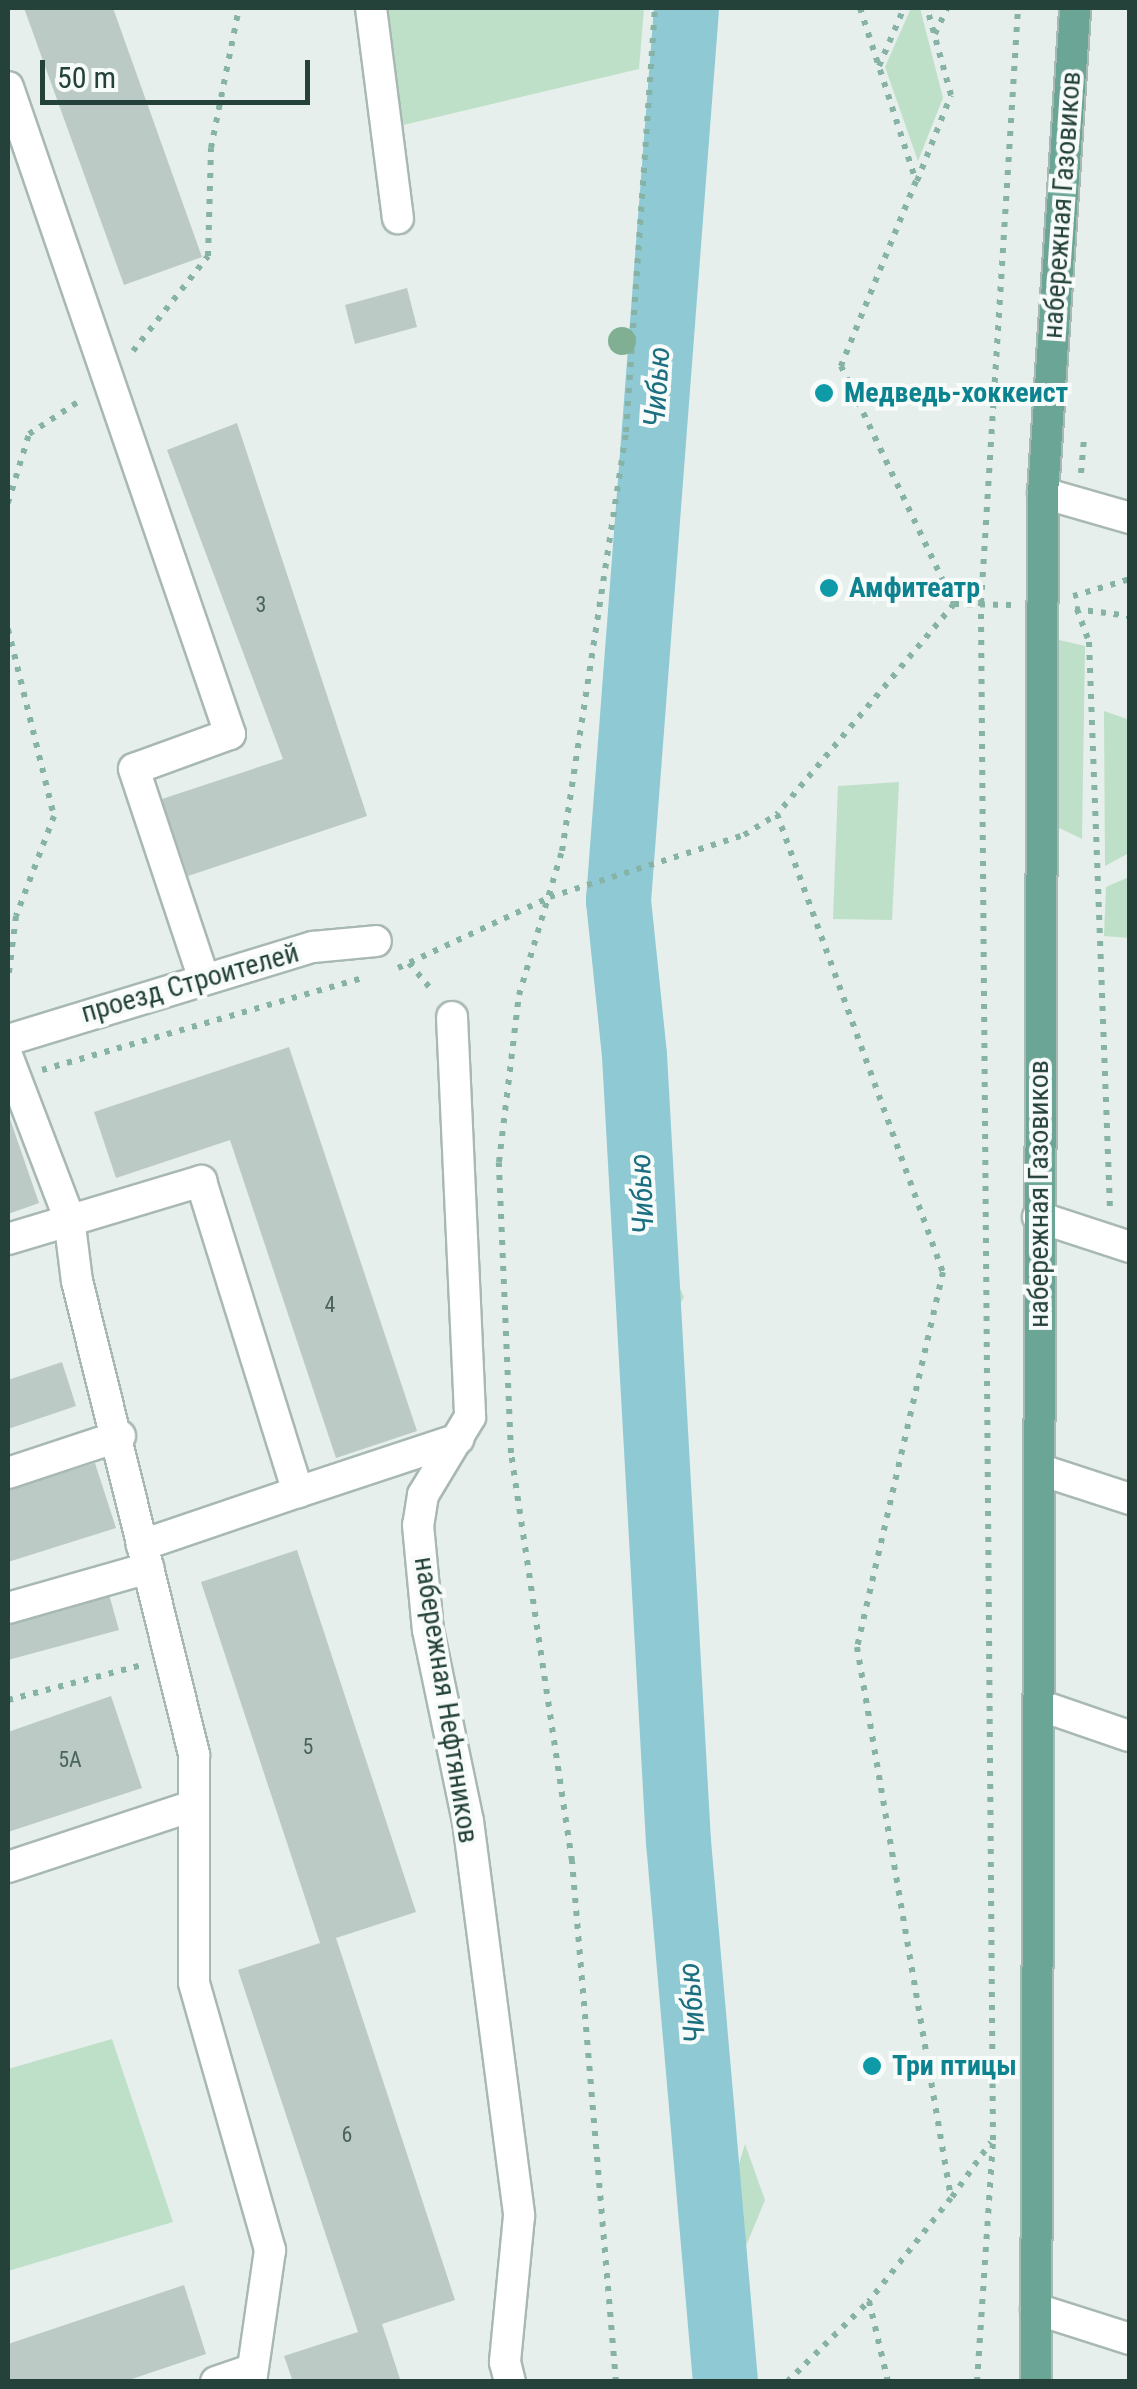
<!DOCTYPE html>
<meta charset="utf-8">
<style>
body{margin:0}
#map{position:relative;width:1137px;height:2389px;overflow:hidden;background:#e6efeb;font-family:"Roboto Condensed",sans-serif}
div>[style]{position:absolute}
.green>*{inset:0;background:#bfe0c8}
.river>*{height:65px;margin:-32.5px;padding:0 32.5px;transform-origin:32.5px;border-radius:32.5px;background:#8ec9d4}
.building>*{inset:0;background:#bbcac4}
.path>*{height:6px;margin-top:-3px;transform-origin:0;background:repeating-linear-gradient(90deg,#86b3a5 0 5px,transparent 0 13px)}
.roads{filter:drop-shadow(2px 0 #a8b8b2) drop-shadow(-2px 0 #a8b8b2) drop-shadow(0 2px #a8b8b2) drop-shadow(0 -2px #a8b8b2)}
.minor>*{height:30px;margin:-15px;padding:0 15px;transform-origin:15px;border-radius:15px;background:#fff}
.major>*{height:30px;margin:-15px;padding:0 15px;transform-origin:15px;border-radius:15px;background:#6aa596}
.trees>*{width:28px;height:28px;margin:-14px;border-radius:50%;background:#80af93}
.dots>*{width:28px;height:28px;translate:-50% -50%;box-sizing:border-box;border:5px solid #f7fbf9;border-radius:50%}
span{translate:-50% -50%;white-space:nowrap;text-align:center;line-height:1.15;-webkit-text-stroke:8px #f7fbf9;paint-order:stroke}
.number-label{font-size:22px;color:#4a645c}
.number-label span{-webkit-text-stroke-width:0}
.street-label{font-size:28px;color:#24423a}
.culture-label{font-size:28px;color:#0d838f;font-weight:700}
.left{translate:0 -50%;text-align:left}
.water-label{font-size:30px;color:#1c6f80;font-style:italic}
.frame{position:absolute;inset:0;border:10px solid #24423a;pointer-events:none}
.scale{position:absolute;left:40px;top:60px;width:270px;height:45px;box-sizing:border-box;border:5px solid #24423a;border-top:0;padding-left:12px;font-size:30px;line-height:35px;white-space:nowrap;color:#24423a;-webkit-text-stroke:8px #f7fbf9;paint-order:stroke}
</style>
<div id="map">
<div class="green">
<i style="clip-path:polygon(384px 8px,644px 8px,639px 69px,399px 126px)"></i>
<i style="clip-path:polygon(911px 8px,920px 8px,943px 98px,918px 161px,885px 67px)"></i>
<i style="clip-path:polygon(1055px 639px,1085px 646px,1082px 839px,1055px 826px)"></i>
<i style="clip-path:polygon(1104px 711px,1130px 720px,1129px 853px,1105px 866px)"></i>
<i style="clip-path:polygon(899px 782px,892px 920px,833px 919px,838px 786px)"></i>
<i style="clip-path:polygon(1129px 877px,1129px 938px,1104px 936px,1106px 887px)"></i>
<i style="clip-path:polygon(661px 1249px,684px 1297px,666px 1328px,650px 1289px)"></i>
<i style="clip-path:polygon(112px 2039px,173px 2222px,8px 2271px,8px 2069px)"></i>
<i style="clip-path:polygon(745px 2144px,765px 2200px,746px 2246px,727px 2204px)"></i>
</div>
<div class="river">
<i style="left:686px;top:8px;width:895px;rotate:94.36deg"></i>
<i style="left:618px;top:900px;width:156px;rotate:84.1deg"></i>
<i style="left:634px;top:1055px;width:787px;rotate:86.8deg"></i>
<i style="left:678px;top:1841px;width:543px;rotate:85.03deg"></i>
</div>
<div class="building">
<i style="clip-path:polygon(24px 8px,113px 8px,202px 257px,124px 285px)"></i>
<i style="clip-path:polygon(407px 288px,417px 327px,355px 344px,345px 305px)"></i>
<i style="clip-path:polygon(237px 423px,367px 816px,188px 876px,162px 799px,283px 759px,167px 450px)"></i>
<i style="clip-path:polygon(289px 1047px,417px 1431px,336px 1458px,230px 1140px,116px 1178px,94px 1112px)"></i>
<i style="clip-path:polygon(10px 1119px,39px 1203px,8px 1214px,8px 1120px)"></i>
<i style="clip-path:polygon(62px 1362px,76px 1406px,8px 1429px,8px 1380px)"></i>
<i style="clip-path:polygon(95px 1463px,116px 1528px,8px 1562px,8px 1490px)"></i>
<i style="clip-path:polygon(297px 1550px,416px 1912px,336px 1938px,455px 2300px,382px 2324px,401px 2382px,293px 2382px,284px 2356px,358px 2332px,238px 1970px,320px 1943px,201px 1582px)"></i>
<i style="clip-path:polygon(108px 1591px,119px 1630px,8px 1660px,8px 1618px)"></i>
<i style="clip-path:polygon(111px 1696px,142px 1788px,8px 1832px,8px 1732px)"></i>
<i style="clip-path:polygon(184px 2285px,206px 2354px,123px 2382px,8px 2382px,8px 2344px)"></i>
</div>
<div class="path">
<i style="left:860px;top:8px;width:182px;rotate:72.1deg"></i>
<i style="left:916px;top:181px;width:200px;rotate:112.1deg"></i>
<i style="left:841px;top:366px;width:263px;rotate:64.6deg"></i>
<i style="left:954px;top:604px;width:275px;rotate:130.1deg"></i>
<i style="left:777px;top:814px;width:487px;rotate:70.1deg"></i>
<i style="left:943px;top:1272px;width:385px;rotate:102.9deg"></i>
<i style="left:857px;top:1647px;width:559px;rotate:80.32deg"></i>
<i style="left:951px;top:2198px;width:132px;rotate:128.5deg"></i>
<i style="left:869px;top:2301px;width:83px;rotate:76.8deg"></i>
<i style="left:935px;top:34px;width:29px;rotate:-65deg"></i>
<i style="left:879px;top:66px;width:63px;rotate:-66.7deg"></i>
<i style="left:917px;top:181px;width:92px;rotate:-68.4deg"></i>
<i style="left:951px;top:95px;width:90px;rotate:-105.4deg"></i>
<i style="left:133px;top:351px;width:121px;rotate:-51.7deg"></i>
<i style="left:208px;top:256px;width:108px;rotate:-88.4deg"></i>
<i style="left:211px;top:148px;width:143px;rotate:-78.7deg"></i>
<i style="left:1081px;top:473px;width:34px;rotate:-85deg"></i>
<i style="left:8px;top:503px;width:72px;rotate:-73.1deg"></i>
<i style="left:29px;top:434px;width:62px;rotate:-33.2deg"></i>
<i style="left:1073px;top:596px;width:59px;rotate:-16.6deg"></i>
<i style="left:954px;top:604px;width:59px;rotate:1deg"></i>
<i style="left:1075px;top:609px;width:55px;rotate:7.3deg"></i>
<i style="left:1077px;top:609px;width:35px;rotate:70deg"></i>
<i style="left:1089px;top:642px;width:567px;rotate:87.88deg"></i>
<i style="left:8px;top:629px;width:193px;rotate:76.2deg"></i>
<i style="left:54px;top:816px;width:107px;rotate:110.8deg"></i>
<i style="left:16px;top:916px;width:64px;rotate:97.1deg"></i>
<i style="left:409px;top:963px;width:38px;rotate:50deg"></i>
<i style="left:398px;top:968px;width:168px;rotate:-25deg"></i>
<i style="left:550px;top:897px;width:204px;rotate:-17.7deg"></i>
<i style="left:744px;top:835px;width:39px;rotate:-32deg"></i>
<i style="left:42px;top:1070px;width:333px;rotate:-16deg"></i>
<i style="left:8px;top:1700px;width:138px;rotate:-14.6deg"></i>
<i style="left:952px;top:2197px;width:67px;rotate:-54.7deg"></i>
<i style="left:616px;top:2382px;width:523px;rotate:-94.83deg"></i>
<i style="left:572px;top:1861px;width:413px;rotate:-98.5deg"></i>
<i style="left:511px;top:1453px;width:291px;rotate:-92.4deg"></i>
<i style="left:499px;top:1162px;width:168px;rotate:-83.2deg"></i>
<i style="left:519px;top:995px;width:150px;rotate:-73.4deg"></i>
<i style="left:562px;top:851px;width:424px;rotate:-81.3deg"></i>
<i style="left:626px;top:432px;width:425px;rotate:-86.1deg"></i>
<i style="left:787px;top:2382px;width:114px;rotate:-44.6deg"></i>
<i style="left:977px;top:2382px;width:243px;rotate:-86.2deg"></i>
<i style="left:993px;top:2140px;width:1537px;rotate:-90.45deg"></i>
<i style="left:981px;top:603px;width:596px;rotate:-86.44deg"></i>
</div>
<div class="roads">
<div class="minor">
<i style="left:371px;top:8px;width:212px;rotate:82.7deg"></i>
<i style="left:8px;top:87px;width:684px;rotate:71.06deg"></i>
<i style="left:230px;top:734px;width:102px;rotate:160deg"></i>
<i style="left:134px;top:769px;width:219px;rotate:71.6deg"></i>
<i style="left:1043px;top:493px;width:91px;rotate:16deg"></i>
<i style="left:452px;top:1017px;width:400px;rotate:87.4deg"></i>
<i style="left:470px;top:1417px;width:91px;rotate:121.1deg"></i>
<i style="left:423px;top:1495px;width:30px;rotate:99deg"></i>
<i style="left:418px;top:1525px;width:105px;rotate:84.6deg"></i>
<i style="left:428px;top:1630px;width:195px;rotate:78.2deg"></i>
<i style="left:468px;top:1821px;width:398px;rotate:82.6deg"></i>
<i style="left:519px;top:2216px;width:147px;rotate:95.5deg"></i>
<i style="left:505px;top:2362px;width:21px;rotate:76deg"></i>
<i style="left:8px;top:1040px;width:319px;rotate:-17deg"></i>
<i style="left:313px;top:947px;width:63px;rotate:-5.4deg"></i>
<i style="left:8px;top:1058px;width:171px;rotate:69.1deg"></i>
<i style="left:69px;top:1218px;width:64px;rotate:82.8deg"></i>
<i style="left:77px;top:1281px;width:488px;rotate:76.1deg"></i>
<i style="left:194px;top:1755px;width:228px;rotate:90deg"></i>
<i style="left:194px;top:1983px;width:278px;rotate:74.1deg"></i>
<i style="left:270px;top:2250px;width:133px;rotate:98.2deg"></i>
<i style="left:1038px;top:1217px;width:97px;rotate:18.1deg"></i>
<i style="left:8px;top:1239px;width:202px;rotate:-16.7deg"></i>
<i style="left:201px;top:1181px;width:326px;rotate:72.7deg"></i>
<i style="left:298px;top:1492px;width:165px;rotate:161.2deg"></i>
<i style="left:1041px;top:1470px;width:94px;rotate:18deg"></i>
<i style="left:8px;top:1473px;width:118px;rotate:-18.3deg"></i>
<i style="left:298px;top:1492px;width:169px;rotate:-18.3deg"></i>
<i style="left:8px;top:1608px;width:146px;rotate:-15.9deg"></i>
<i style="left:1039px;top:1705px;width:95px;rotate:19deg"></i>
<i style="left:8px;top:1867px;width:194px;rotate:-18.3deg"></i>
<i style="left:1036px;top:2309px;width:99px;rotate:17.7deg"></i>
<i style="left:216px;top:2382px;width:34px;rotate:-19deg"></i>
</div>
<div class="major">
<i style="left:1036px;top:2382px;width:1889px;rotate:-89.79deg"></i>
<i style="left:1043px;top:493px;width:486px;rotate:-86.2deg"></i>
</div>
</div>
<div class="trees">
<i style="left:622px;top:341px"></i>
</div>
<div class="dots">
<i style="left:824px;top:393px;background:#0f9aa8"></i>
<i style="left:829px;top:588px;background:#0f9aa8"></i>
<i style="left:872px;top:2066px;background:#0f9aa8"></i>
</div>
<div class="number-label">
<span style="left:261px;top:605px">3</span>
<span style="left:330px;top:1305px">4</span>
<span style="left:308px;top:1747px">5</span>
<span style="left:70px;top:1760px">5А</span>
<span style="left:347px;top:2135px">6</span>
</div>
<div class="street-label">
<span style="left:1062px;top:205px;rotate:-86deg">набережная Газовиков</span>
<span style="left:190px;top:983px;rotate:-16deg">проезд Строителей</span>
<span style="left:1039px;top:1194px;rotate:-90deg">набережная Газовиков</span>
<span style="left:446px;top:1700px;rotate:81deg">набережная Нефтяников</span>
</div>
<div class="culture-label">
<span class="left" style="left:844px;top:393px">Медведь-хоккеист</span>
<span class="left" style="left:849px;top:588px">Амфитеатр</span>
<span class="left" style="left:892px;top:2066px">Три птицы</span>
</div>
<div class="water-label">
<span style="left:657px;top:387px;rotate:-86deg">Чибью</span>
<span style="left:642px;top:1194px;rotate:-93deg">Чибью</span>
<span style="left:692px;top:2003px;rotate:-95deg">Чибью</span>
</div>
<div class="frame"></div>
<div class="scale">50 m</div>
</div>
